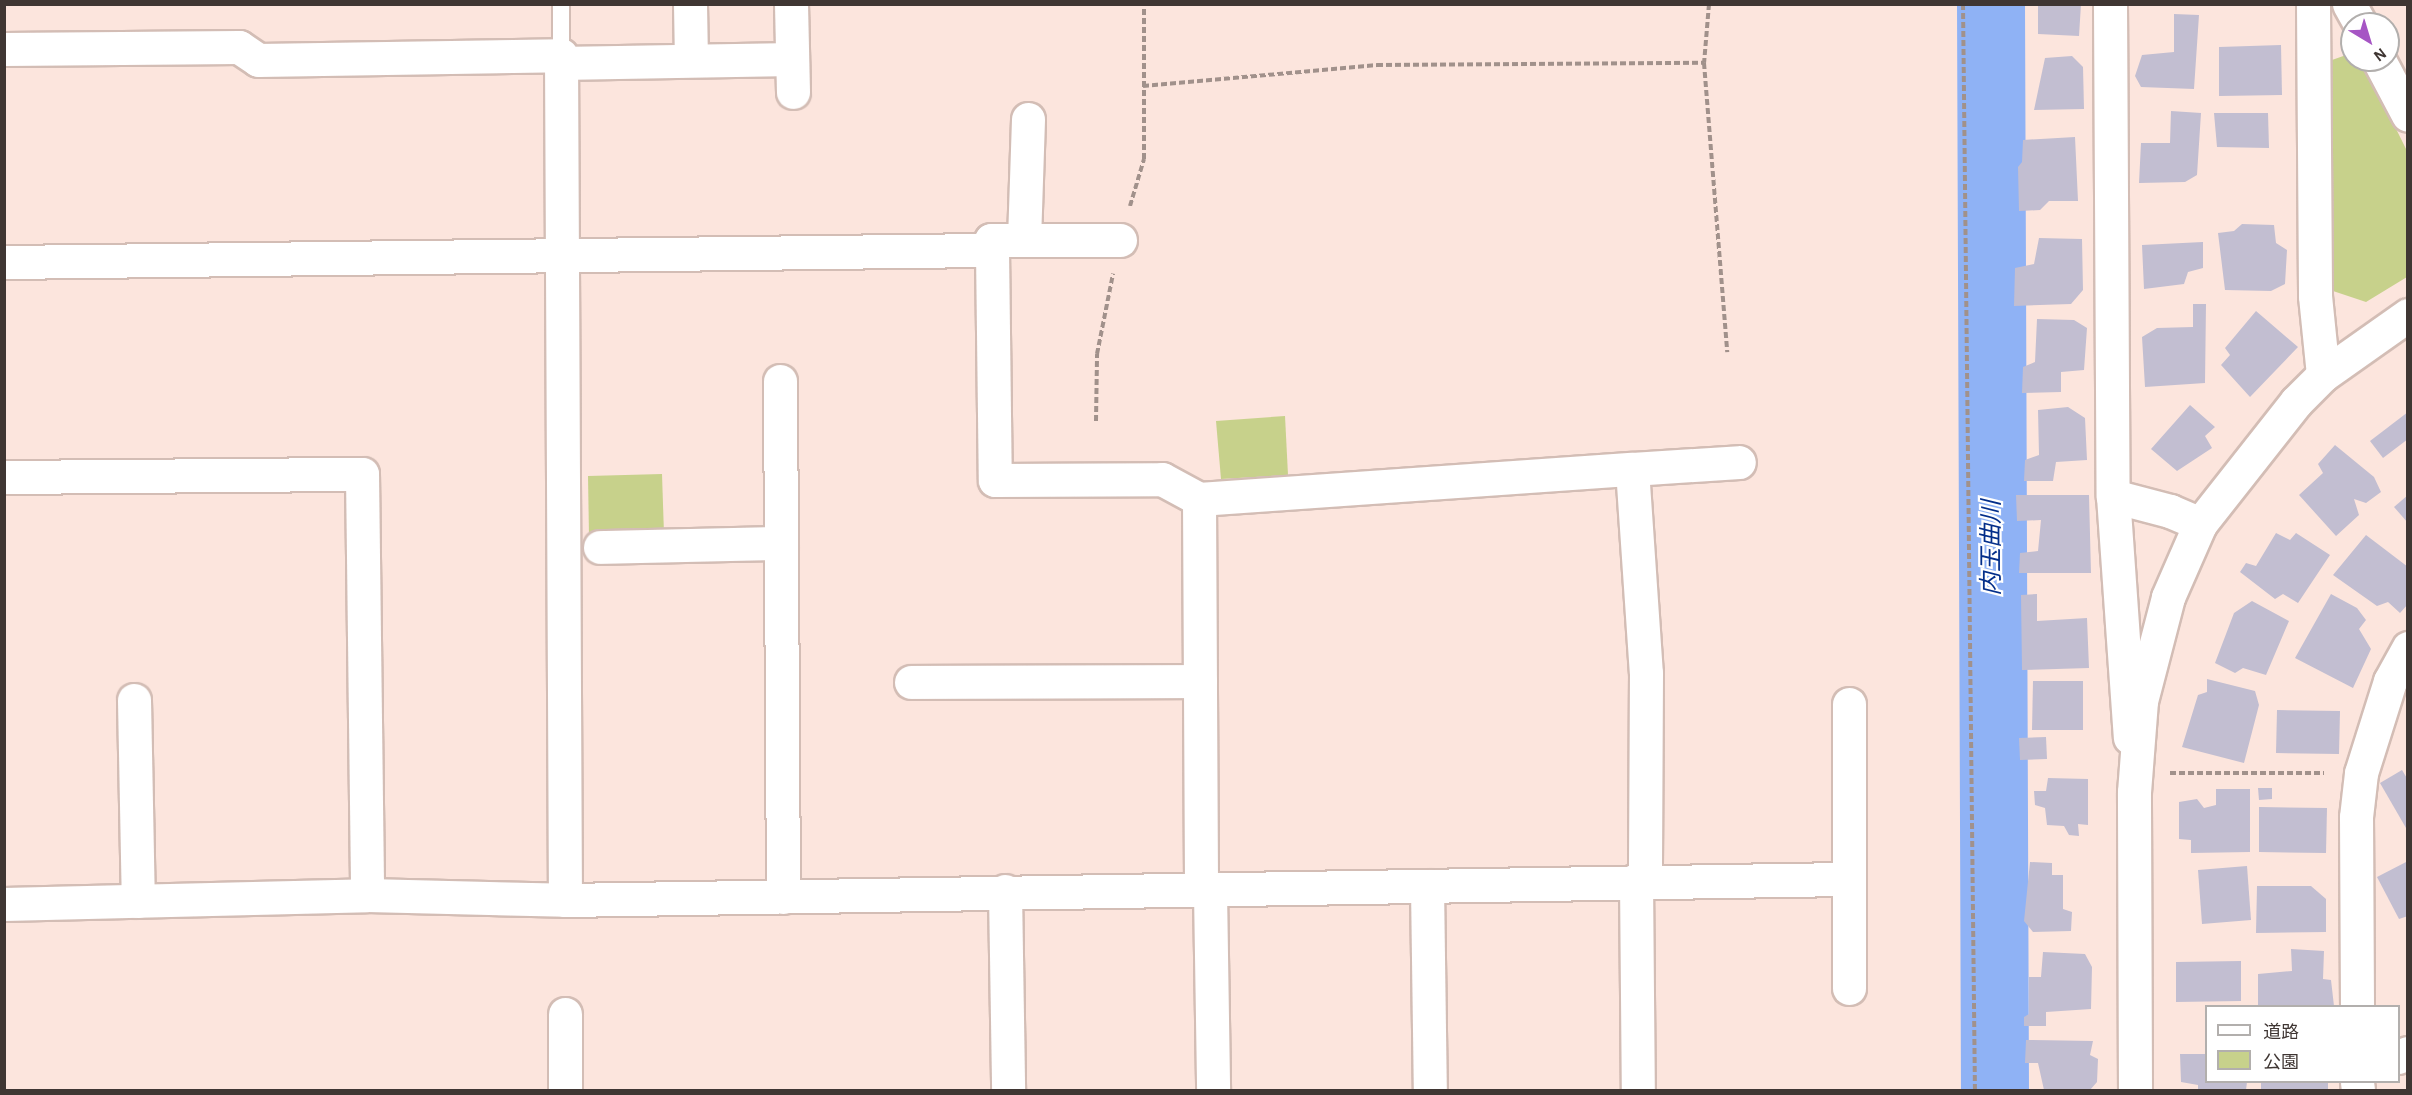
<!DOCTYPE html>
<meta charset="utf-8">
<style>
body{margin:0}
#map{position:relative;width:2412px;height:1095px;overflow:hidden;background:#fce5dd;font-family:"Alegreya Sans","Noto Sans JP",sans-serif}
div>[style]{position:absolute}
.green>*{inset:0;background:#c7d18b}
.river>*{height:68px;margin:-34px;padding:0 34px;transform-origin:34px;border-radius:34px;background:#8fb2f5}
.building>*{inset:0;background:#c2bed1}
.path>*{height:4px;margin-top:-2px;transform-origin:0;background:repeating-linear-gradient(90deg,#a1918b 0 6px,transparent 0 9px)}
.roads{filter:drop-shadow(2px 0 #d3bdb5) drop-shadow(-2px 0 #d3bdb5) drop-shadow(0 2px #d3bdb5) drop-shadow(0 -2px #d3bdb5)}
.lane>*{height:16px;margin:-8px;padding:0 8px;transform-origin:8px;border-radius:8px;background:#fff}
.street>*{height:33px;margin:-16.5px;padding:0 16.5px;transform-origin:16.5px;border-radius:16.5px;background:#fff}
.secondary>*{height:33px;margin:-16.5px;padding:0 16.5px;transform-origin:16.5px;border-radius:16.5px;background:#fff}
span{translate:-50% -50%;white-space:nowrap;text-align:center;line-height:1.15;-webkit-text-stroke:4.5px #fff;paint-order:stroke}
.water-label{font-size:24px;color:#032e8a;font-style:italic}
.frame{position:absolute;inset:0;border:6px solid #3f3633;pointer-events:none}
.legend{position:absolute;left:2205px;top:1005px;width:195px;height:78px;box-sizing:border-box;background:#fff;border:2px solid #b2afad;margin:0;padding:8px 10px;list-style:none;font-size:18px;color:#3f3633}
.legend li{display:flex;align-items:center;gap:12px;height:30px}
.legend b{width:30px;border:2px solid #b2afad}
.north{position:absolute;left:2340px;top:12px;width:60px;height:60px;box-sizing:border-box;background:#fff;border:2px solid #b2afad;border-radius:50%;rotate:142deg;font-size:16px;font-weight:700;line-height:24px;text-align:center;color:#3f3633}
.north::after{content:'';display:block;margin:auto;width:21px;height:27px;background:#a655c4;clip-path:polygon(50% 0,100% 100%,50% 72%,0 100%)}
</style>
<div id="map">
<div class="green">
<i style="clip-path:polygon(2349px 54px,2352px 60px,2364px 64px,2407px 151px,2407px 277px,2366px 302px,2333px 291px,2328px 67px,2332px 60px)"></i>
<i style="clip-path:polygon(1285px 416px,1288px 475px,1221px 479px,1216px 421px)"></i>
<i style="clip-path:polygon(662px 474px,664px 534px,589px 536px,588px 476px)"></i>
</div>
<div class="river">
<i style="left:1991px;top:4px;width:1086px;rotate:89.79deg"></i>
</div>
<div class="building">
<i style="clip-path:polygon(2038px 4px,2081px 4px,2079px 36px,2038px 34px)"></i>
<i style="clip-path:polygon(2174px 14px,2199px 15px,2194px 89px,2141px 87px,2135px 76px,2142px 55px,2174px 52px)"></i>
<i style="clip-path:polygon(2281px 45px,2282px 95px,2219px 96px,2219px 47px)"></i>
<i style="clip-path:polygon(2072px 56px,2083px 67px,2084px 109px,2034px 110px,2045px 58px)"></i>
<i style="clip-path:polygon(2171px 111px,2201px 113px,2197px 175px,2185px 182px,2139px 183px,2141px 143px,2170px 143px)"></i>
<i style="clip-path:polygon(2214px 113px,2268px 113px,2269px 148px,2217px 147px)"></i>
<i style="clip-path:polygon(2075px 137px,2078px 201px,2049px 201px,2040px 210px,2019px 211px,2018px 167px,2022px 162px,2023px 140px)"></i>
<i style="clip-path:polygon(2242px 224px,2274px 225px,2276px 243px,2287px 250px,2285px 284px,2271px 291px,2225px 290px,2218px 233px,2234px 231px)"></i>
<i style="clip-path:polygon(2039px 238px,2082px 239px,2083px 290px,2071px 304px,2014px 306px,2015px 268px,2034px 264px)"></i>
<i style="clip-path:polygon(2203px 242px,2203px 268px,2188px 272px,2184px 284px,2144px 289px,2142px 245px)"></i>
<i style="clip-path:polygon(2193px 304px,2206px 304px,2205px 383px,2145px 387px,2142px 337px,2157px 328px,2193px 327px)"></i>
<i style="clip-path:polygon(2256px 311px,2298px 347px,2250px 397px,2221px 365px,2230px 355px,2225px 348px)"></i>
<i style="clip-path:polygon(2037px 319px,2074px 320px,2087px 328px,2084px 370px,2061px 372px,2061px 392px,2022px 393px,2023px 367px,2035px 362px)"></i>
<i style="clip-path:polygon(2190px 405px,2215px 427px,2205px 436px,2212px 448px,2177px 471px,2151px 449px)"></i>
<i style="clip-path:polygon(2068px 407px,2085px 418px,2087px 460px,2056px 462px,2053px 481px,2024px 481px,2025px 460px,2039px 455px,2038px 410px)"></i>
<i style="clip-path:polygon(2408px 412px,2408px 439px,2383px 458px,2370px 441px)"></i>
<i style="clip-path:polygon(2335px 445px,2374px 477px,2381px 492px,2366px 503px,2354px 499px,2359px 515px,2336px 536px,2299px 495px,2323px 473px,2318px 464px)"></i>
<i style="clip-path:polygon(2016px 495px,2089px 495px,2091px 573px,2019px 573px,2020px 553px,2038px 551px,2041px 520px,2017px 521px)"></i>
<i style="clip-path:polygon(2408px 495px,2408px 523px,2394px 507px)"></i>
<i style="clip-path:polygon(2276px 533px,2290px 540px,2296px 533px,2330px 555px,2298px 603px,2283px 594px,2275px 599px,2240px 572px,2246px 563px,2256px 566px)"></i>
<i style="clip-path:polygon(2366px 535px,2408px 567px,2408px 604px,2400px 613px,2388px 602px,2377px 606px,2333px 575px)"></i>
<i style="clip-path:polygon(2037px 594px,2037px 621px,2087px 618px,2089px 668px,2022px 670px,2021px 595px)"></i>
<i style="clip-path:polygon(2331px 594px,2357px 608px,2366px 620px,2359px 629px,2371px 649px,2353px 688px,2295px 658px)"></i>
<i style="clip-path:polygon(2252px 601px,2289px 621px,2266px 675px,2243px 668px,2235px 673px,2215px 663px,2234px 613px)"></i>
<i style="clip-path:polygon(2207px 679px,2255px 691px,2259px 705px,2244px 763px,2182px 747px,2198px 695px,2207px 692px)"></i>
<i style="clip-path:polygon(2033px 681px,2083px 681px,2083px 730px,2032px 730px)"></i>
<i style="clip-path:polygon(2277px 710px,2340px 711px,2339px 754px,2276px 753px)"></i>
<i style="clip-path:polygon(2046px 737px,2047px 759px,2020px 760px,2019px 738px)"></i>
<i style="clip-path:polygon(2402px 770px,2408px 780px,2406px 828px,2380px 783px)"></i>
<i style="clip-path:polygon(2048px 778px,2088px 779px,2088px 825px,2078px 824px,2079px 836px,2069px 835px,2064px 826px,2047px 825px,2045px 808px,2035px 805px,2034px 791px,2046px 791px)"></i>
<i style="clip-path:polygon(2258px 788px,2272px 788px,2272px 799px,2259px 800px)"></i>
<i style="clip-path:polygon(2216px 789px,2250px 789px,2250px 852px,2191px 853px,2191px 840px,2179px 839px,2179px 802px,2197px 799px,2204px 808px,2216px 805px)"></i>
<i style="clip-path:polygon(2259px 807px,2327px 808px,2326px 853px,2259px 852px)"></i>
<i style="clip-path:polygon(2408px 861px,2408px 916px,2399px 919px,2377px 877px)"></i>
<i style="clip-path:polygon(2030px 862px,2052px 863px,2052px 875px,2063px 875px,2063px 909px,2072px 912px,2071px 931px,2033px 932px,2024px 921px)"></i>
<i style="clip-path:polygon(2247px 866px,2251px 920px,2202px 924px,2198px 870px)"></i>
<i style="clip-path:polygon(2257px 886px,2311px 886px,2326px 899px,2326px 932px,2256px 933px)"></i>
<i style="clip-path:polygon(2291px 949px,2324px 951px,2323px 979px,2331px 980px,2334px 1006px,2258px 1006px,2258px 974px,2292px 971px)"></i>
<i style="clip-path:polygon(2043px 952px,2085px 954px,2092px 967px,2091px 1009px,2046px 1012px,2046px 1026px,2024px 1026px,2024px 1017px,2029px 1014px,2029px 977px,2041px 977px)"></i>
<i style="clip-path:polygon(2241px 961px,2241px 1001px,2176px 1002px,2176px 962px)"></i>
<i style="clip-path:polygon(2026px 1040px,2093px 1041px,2090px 1055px,2098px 1059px,2097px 1082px,2090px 1090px,2044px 1090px,2038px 1063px,2025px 1063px)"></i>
<i style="clip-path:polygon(2180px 1054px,2206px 1054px,2206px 1082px,2247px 1082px,2246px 1090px,2198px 1090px,2198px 1085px,2181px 1082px)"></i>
<i style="clip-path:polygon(2261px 1082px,2328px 1082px,2328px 1090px,2261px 1090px)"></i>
</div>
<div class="path">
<i style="left:1709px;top:4px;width:59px;rotate:94.8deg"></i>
<i style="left:1704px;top:63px;width:290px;rotate:85.4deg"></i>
<i style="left:1963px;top:4px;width:1086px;rotate:89.37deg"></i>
<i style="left:1143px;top:86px;width:235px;rotate:-5.1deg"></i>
<i style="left:1377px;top:65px;width:327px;rotate:-0.4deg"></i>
<i style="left:1130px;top:206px;width:49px;rotate:-73.4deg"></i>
<i style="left:1144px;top:159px;width:155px;rotate:-90deg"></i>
<i style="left:1096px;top:421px;width:67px;rotate:-89.1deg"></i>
<i style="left:1097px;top:354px;width:82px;rotate:-78.7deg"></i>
<i style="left:2170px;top:773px;width:154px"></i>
</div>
<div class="roads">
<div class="lane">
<i style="left:561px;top:55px;width:51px;rotate:-90deg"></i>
</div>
<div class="street">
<i style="left:690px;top:4px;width:56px;rotate:89deg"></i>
<i style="left:791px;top:4px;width:88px;rotate:88.7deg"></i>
<i style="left:2110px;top:4px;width:492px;rotate:89.7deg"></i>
<i style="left:2113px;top:496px;width:242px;rotate:86deg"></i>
<i style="left:2313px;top:4px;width:292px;rotate:89.6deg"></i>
<i style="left:2315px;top:296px;width:79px;rotate:84.2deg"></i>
<i style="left:2349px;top:4px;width:23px;rotate:61deg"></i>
<i style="left:4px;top:49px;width:235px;rotate:-0.5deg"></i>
<i style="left:239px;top:47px;width:23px;rotate:34deg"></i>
<i style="left:258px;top:60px;width:303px;rotate:-0.9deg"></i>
<i style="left:561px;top:55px;width:845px;rotate:89.73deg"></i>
<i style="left:2379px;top:60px;width:62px;rotate:62.2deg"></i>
<i style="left:561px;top:63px;width:231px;rotate:-1deg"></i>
<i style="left:1024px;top:240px;width:121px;rotate:-88.1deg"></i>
<i style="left:992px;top:250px;width:10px;rotate:-96deg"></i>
<i style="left:991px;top:240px;width:129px"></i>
<i style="left:4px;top:262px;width:988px;rotate:-0.7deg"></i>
<i style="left:992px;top:250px;width:230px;rotate:89.3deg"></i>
<i style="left:995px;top:480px;width:167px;rotate:-0.3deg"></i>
<i style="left:1162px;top:479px;width:42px;rotate:28.4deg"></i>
<i style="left:1199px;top:499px;width:392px;rotate:89.7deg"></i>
<i style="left:780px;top:381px;width:516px;rotate:89.67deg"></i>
<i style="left:1632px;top:469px;width:107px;rotate:-3.7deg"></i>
<i style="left:4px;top:477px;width:358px;rotate:-0.5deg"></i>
<i style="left:362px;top:474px;width:421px;rotate:89.3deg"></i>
<i style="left:2113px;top:496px;width:59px;rotate:14.7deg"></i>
<i style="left:2170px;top:511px;width:33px;rotate:23deg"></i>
<i style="left:1199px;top:499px;width:434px;rotate:-4deg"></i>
<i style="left:1632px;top:469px;width:204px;rotate:86.1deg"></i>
<i style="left:1646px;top:673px;width:208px;rotate:90.3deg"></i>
<i style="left:600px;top:547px;width:181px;rotate:-1.3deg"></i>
<i style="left:911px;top:682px;width:289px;rotate:-0.2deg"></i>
<i style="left:134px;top:700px;width:201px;rotate:88.9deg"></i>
<i style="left:1849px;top:879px;width:175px;rotate:-90deg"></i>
<i style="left:1636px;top:880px;width:210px;rotate:89.5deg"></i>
<i style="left:1427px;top:886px;width:204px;rotate:89.2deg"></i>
<i style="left:1005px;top:891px;width:199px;rotate:89.1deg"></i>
<i style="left:1210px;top:891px;width:199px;rotate:89.1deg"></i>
<i style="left:4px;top:904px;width:363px;rotate:-1.4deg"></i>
<i style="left:367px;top:895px;width:198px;rotate:1.4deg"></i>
<i style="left:565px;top:900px;width:1284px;rotate:-0.94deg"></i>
<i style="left:1849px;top:879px;width:109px;rotate:90deg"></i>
<i style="left:2357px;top:1006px;width:189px;rotate:-90.3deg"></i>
<i style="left:2356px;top:817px;width:44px;rotate:-83.5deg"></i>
<i style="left:2361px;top:773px;width:96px;rotate:-72.5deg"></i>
<i style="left:2390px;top:681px;width:38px;rotate:-61deg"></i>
<i style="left:565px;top:1014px;width:76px;rotate:90deg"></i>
<i style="left:2398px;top:1057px;width:11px;rotate:-22deg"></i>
<i style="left:2357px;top:1082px;width:8px;rotate:83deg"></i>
</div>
<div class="secondary">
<i style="left:2135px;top:1090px;width:298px;rotate:-90.2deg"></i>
<i style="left:2134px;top:792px;width:91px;rotate:-85.6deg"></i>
<i style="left:2141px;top:701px;width:107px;rotate:-75.4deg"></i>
<i style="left:2168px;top:597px;width:80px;rotate:-66.3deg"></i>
<i style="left:2200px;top:524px;width:155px;rotate:-51.8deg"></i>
<i style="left:2296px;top:402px;width:38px;rotate:-45deg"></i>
<i style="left:2323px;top:375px;width:104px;rotate:-35.2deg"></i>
</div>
</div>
<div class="water-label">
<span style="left:1993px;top:548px;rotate:-90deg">内玉曲川</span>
</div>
<div class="frame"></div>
<ul class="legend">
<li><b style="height:8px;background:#fff"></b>道路</li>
<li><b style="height:16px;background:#c7d18b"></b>公園</li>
</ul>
<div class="north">N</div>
</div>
